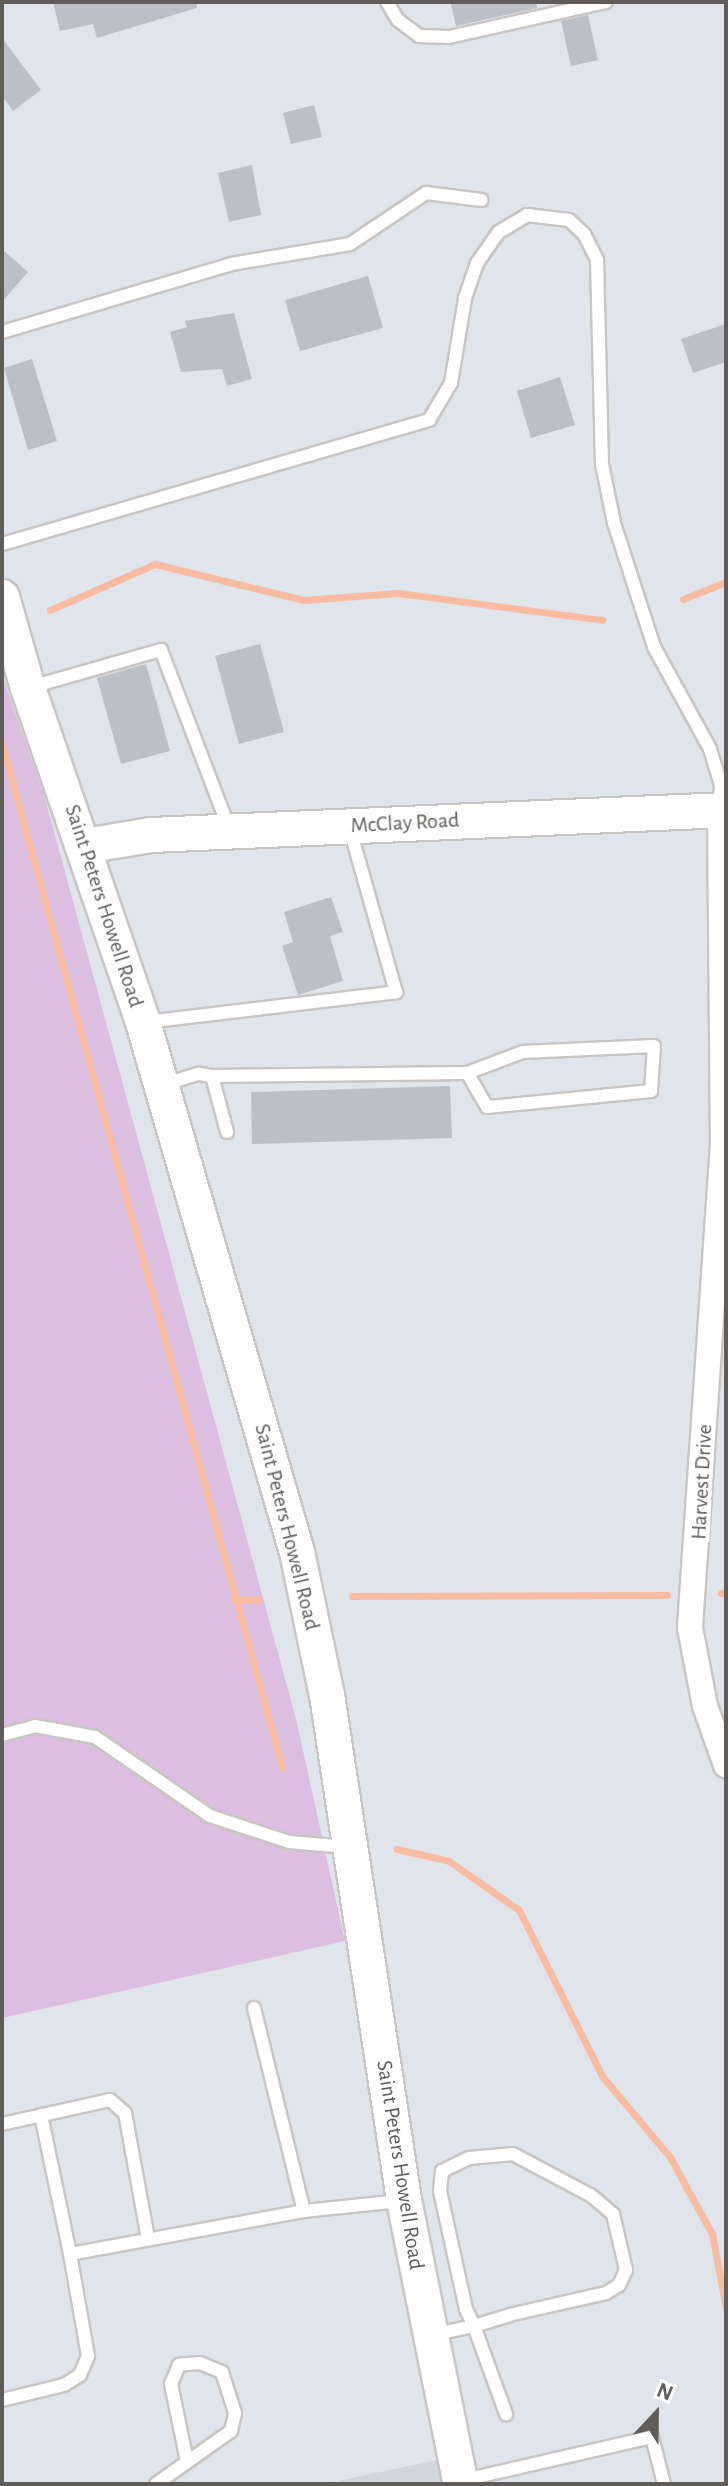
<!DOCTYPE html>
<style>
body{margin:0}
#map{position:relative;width:728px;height:2486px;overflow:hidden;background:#e0e4eb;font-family:"Alegreya Sans",sans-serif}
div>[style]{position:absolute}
.education>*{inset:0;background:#d1d5dd}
.green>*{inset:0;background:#dcbee1}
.stream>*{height:7px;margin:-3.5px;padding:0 3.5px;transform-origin:3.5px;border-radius:3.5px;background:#f8bca2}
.building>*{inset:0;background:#bcc0c6}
.roads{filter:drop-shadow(2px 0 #c8c5c2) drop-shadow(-2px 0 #c8c5c2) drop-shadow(0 2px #c8c5c2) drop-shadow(0 -2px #c8c5c2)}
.lane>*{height:12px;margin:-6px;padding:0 6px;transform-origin:6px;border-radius:6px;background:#fff}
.street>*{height:24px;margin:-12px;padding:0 12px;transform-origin:12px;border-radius:12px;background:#fff}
.secondary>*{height:34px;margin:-17px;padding:0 17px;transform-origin:17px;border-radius:17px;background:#fff}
span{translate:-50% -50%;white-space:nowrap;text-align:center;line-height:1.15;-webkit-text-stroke:8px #fff;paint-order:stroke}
.street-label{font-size:22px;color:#605c59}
.frame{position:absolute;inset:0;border:4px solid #605c59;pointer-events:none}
.north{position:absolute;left:616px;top:2374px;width:80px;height:80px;-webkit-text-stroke:6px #fff;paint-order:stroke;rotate:22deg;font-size:22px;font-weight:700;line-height:32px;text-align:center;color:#605c59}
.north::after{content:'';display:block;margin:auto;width:28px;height:36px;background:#605c59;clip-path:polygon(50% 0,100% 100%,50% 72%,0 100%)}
</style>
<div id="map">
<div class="education">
<i style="clip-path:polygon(437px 2460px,442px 2484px,324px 2484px)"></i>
</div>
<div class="green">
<i style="clip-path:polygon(2px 675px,44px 795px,296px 1719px,345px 1941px,2px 2018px)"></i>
</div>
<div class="stream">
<i style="left:683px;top:599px;width:46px;rotate:-21.6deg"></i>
<i style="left:50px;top:610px;width:115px;rotate:-23.7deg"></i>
<i style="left:155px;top:564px;width:153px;rotate:13.6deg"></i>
<i style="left:304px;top:600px;width:94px;rotate:-4.3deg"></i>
<i style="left:398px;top:593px;width:206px;rotate:7.5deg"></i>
<i style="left:2px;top:744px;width:1061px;rotate:74.69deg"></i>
<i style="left:721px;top:1593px;width:5px;rotate:11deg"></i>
<i style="left:352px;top:1596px;width:315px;rotate:-0.2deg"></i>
<i style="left:234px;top:1599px;width:25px;rotate:2deg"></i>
<i style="left:397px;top:1849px;width:53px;rotate:13deg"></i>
<i style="left:449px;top:1861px;width:85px;rotate:35deg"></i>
<i style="left:519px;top:1910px;width:186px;rotate:63.4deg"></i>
<i style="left:602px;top:2076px;width:106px;rotate:50deg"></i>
<i style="left:670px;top:2157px;width:88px;rotate:61.4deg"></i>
<i style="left:712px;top:2234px;width:75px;rotate:79.3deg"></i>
</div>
<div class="building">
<i style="clip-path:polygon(53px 2px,196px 2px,197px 8px,97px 38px,93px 24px,60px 31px)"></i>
<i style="clip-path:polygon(461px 2px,536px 2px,537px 8px,456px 26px,451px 4px)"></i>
<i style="clip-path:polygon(588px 15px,598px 60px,571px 66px,561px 21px)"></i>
<i style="clip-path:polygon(2px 38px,41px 90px,13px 111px,2px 96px)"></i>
<i style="clip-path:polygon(314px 105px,322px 137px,291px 144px,283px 113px)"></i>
<i style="clip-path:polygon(252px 165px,261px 215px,229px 222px,218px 173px)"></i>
<i style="clip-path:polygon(2px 249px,28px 272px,2px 302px)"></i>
<i style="clip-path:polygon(368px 276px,383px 328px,300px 351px,285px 300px)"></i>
<i style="clip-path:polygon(234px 313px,252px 379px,227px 386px,222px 369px,181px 372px,170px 332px,187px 327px,185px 321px)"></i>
<i style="clip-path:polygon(726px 324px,726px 362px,693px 373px,681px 339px)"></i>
<i style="clip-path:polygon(32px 359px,57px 441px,28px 450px,4px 368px)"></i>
<i style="clip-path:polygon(560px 377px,575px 425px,531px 438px,517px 391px)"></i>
<i style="clip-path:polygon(260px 644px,284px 732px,239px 744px,215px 656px)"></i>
<i style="clip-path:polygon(146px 664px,170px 751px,121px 764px,97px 678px)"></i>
<i style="clip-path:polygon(331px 897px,343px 932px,330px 936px,343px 981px,298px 995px,282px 946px,293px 942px,284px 912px)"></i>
<i style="clip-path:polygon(450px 1086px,452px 1138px,252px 1144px,251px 1092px)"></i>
</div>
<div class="roads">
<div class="lane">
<i style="left:387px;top:2px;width:21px;rotate:59deg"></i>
<i style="left:398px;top:20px;width:26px;rotate:37deg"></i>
<i style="left:419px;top:36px;width:30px;rotate:2deg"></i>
<i style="left:449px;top:37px;width:161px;rotate:-12.6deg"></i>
<i style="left:2px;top:332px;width:239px;rotate:-16.5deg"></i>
<i style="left:231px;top:264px;width:121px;rotate:-9.5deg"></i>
<i style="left:350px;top:244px;width:92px;rotate:-33.9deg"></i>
<i style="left:426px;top:193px;width:56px;rotate:7.1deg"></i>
<i style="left:2px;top:544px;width:445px;rotate:-16.2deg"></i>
<i style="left:429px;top:420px;width:43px;rotate:-59.3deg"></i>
<i style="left:451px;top:383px;width:86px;rotate:-80.6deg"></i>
<i style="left:465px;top:298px;width:37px;rotate:-71deg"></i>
<i style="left:477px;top:263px;width:38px;rotate:-55deg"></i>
<i style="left:499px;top:232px;width:33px;rotate:-31deg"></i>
<i style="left:527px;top:215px;width:42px;rotate:6.8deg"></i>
<i style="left:569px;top:220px;width:21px;rotate:43deg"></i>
<i style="left:584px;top:234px;width:29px;rotate:63deg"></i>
<i style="left:597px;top:260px;width:204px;rotate:88.6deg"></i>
<i style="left:602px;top:464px;width:60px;rotate:78.5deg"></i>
<i style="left:614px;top:523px;width:130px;rotate:72.1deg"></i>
<i style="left:654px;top:647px;width:116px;rotate:61.2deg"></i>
<i style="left:710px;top:749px;width:37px;rotate:73deg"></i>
<i style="left:721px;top:784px;width:22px;rotate:93deg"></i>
<i style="left:31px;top:687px;width:135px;rotate:-15.9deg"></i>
<i style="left:161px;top:650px;width:191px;rotate:69.1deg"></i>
<i style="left:146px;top:1022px;width:252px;rotate:-6.8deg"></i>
<i style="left:396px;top:992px;width:169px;rotate:-105.8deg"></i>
<i style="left:212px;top:1076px;width:255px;rotate:-0.7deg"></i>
<i style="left:467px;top:1073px;width:60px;rotate:-20.6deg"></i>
<i style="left:523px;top:1052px;width:131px;rotate:-2.6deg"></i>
<i style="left:654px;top:1046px;width:45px;rotate:93.8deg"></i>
<i style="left:651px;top:1091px;width:165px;rotate:174.4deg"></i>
<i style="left:487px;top:1107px;width:39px;rotate:-120deg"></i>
<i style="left:162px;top:1085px;width:39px;rotate:-17deg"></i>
<i style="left:199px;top:1074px;width:13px;rotate:9deg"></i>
<i style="left:212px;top:1076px;width:58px;rotate:75deg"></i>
<i style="left:2px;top:1735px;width:34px;rotate:-15deg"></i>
<i style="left:35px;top:1726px;width:61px;rotate:10.4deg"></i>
<i style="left:95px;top:1737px;width:140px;rotate:34.5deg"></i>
<i style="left:210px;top:1816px;width:83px;rotate:18.2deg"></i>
<i style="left:289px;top:1842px;width:58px;rotate:4.9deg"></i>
<i style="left:254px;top:2008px;width:209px;rotate:76.2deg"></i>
<i style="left:304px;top:2211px;width:98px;rotate:-5.9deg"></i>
<i style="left:41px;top:2115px;width:142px;rotate:78.2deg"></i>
<i style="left:2px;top:2124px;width:111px;rotate:-12.5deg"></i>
<i style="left:110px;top:2100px;width:20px;rotate:41deg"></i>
<i style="left:125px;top:2113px;width:127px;rotate:79.6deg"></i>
<i style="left:432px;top:2335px;width:43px;rotate:-12.1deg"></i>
<i style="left:474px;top:2326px;width:37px;rotate:-17deg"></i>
<i style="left:509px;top:2315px;width:99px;rotate:-12.8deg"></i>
<i style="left:606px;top:2293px;width:15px;rotate:-32deg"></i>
<i style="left:619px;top:2285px;width:17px;rotate:-65deg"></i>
<i style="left:626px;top:2270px;width:57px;rotate:-103.1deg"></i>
<i style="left:613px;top:2214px;width:30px;rotate:-140deg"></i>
<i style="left:590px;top:2195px;width:87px;rotate:-152deg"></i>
<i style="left:513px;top:2154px;width:44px;rotate:174.8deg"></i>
<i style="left:469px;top:2158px;width:30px;rotate:154deg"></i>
<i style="left:442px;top:2171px;width:20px;rotate:96deg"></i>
<i style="left:440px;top:2191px;width:121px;rotate:77.6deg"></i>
<i style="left:466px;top:2309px;width:19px;rotate:65deg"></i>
<i style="left:474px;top:2326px;width:94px;rotate:70deg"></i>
<i style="left:2px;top:2400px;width:64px;rotate:-13.6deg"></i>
<i style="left:64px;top:2385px;width:19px;rotate:-32deg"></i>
<i style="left:80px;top:2375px;width:21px;rotate:-67deg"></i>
<i style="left:88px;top:2356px;width:104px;rotate:-100deg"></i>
<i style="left:70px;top:2254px;width:238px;rotate:-10.4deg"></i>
<i style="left:464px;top:2480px;width:193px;rotate:-12.9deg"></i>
<i style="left:652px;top:2437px;width:49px;rotate:75.7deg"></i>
<i style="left:156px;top:2484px;width:92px;rotate:-35.2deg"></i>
<i style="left:231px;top:2431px;width:18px;rotate:-77deg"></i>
<i style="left:235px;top:2413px;width:43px;rotate:-107.6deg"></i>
<i style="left:222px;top:2372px;width:24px;rotate:-158deg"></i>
<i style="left:200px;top:2363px;width:21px;rotate:175deg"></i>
<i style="left:179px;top:2365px;width:21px;rotate:113deg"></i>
<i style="left:171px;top:2384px;width:79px;rotate:78.3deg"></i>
</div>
<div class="street">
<i style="left:720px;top:810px;width:333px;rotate:89.5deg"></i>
<i style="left:723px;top:1143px;width:486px;rotate:93.9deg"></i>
<i style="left:690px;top:1628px;width:79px;rotate:79.1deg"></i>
<i style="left:705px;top:1706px;width:63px;rotate:70.4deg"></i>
</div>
<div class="secondary">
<i style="left:2px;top:597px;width:95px;rotate:74.1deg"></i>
<i style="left:28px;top:688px;width:353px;rotate:71deg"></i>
<i style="left:143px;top:1022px;width:552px;rotate:73.8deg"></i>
<i style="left:297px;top:1552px;width:146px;rotate:78.2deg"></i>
<i style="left:327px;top:1695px;width:511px;rotate:81.33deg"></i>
<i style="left:404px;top:2200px;width:290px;rotate:78.7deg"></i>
<i style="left:85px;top:846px;width:67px;rotate:-9.5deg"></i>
<i style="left:151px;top:835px;width:576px;rotate:-2.49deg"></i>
</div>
</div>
<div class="street-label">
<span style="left:405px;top:823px;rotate:-3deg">McClay Road</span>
<span style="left:104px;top:906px;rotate:72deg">Saint Peters Howell Road</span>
<span style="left:702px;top:1482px;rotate:-87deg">Harvest Drive</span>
<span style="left:287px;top:1527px;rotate:76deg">Saint Peters Howell Road</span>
<span style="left:400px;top:2165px;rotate:81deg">Saint Peters Howell Road</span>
</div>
<div class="frame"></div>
<div class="north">N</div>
</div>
